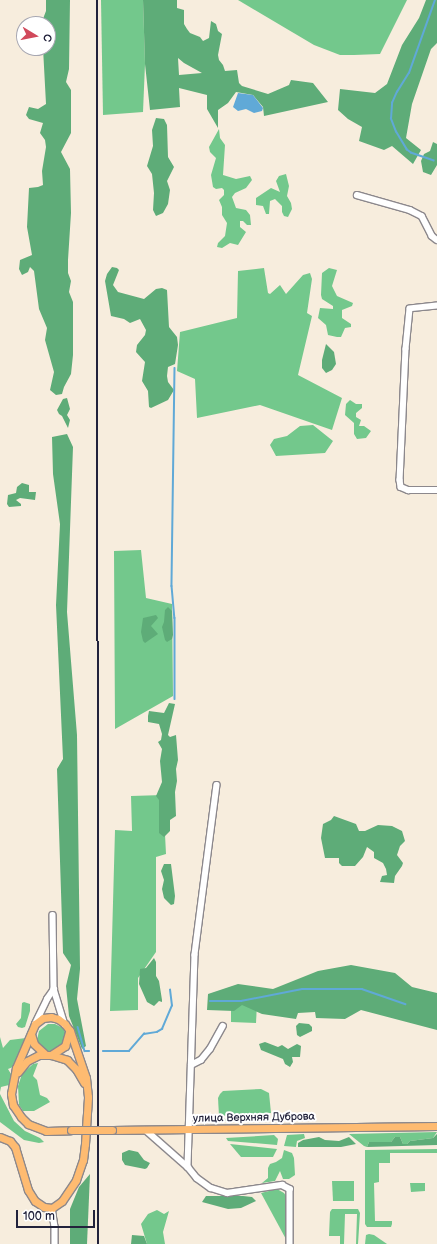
<!DOCTYPE html>
<meta charset="utf-8">
<style>
body{margin:0}
#map{position:relative;width:437px;height:1244px;overflow:hidden;background:#f7eddd;font-family:"Balsamiq Sans",sans-serif}
div>[style]{position:absolute}
.green>*{inset:0;background:#73c88c}
.forest>*{inset:0;background:#5eac78}
.water>*{inset:0;background:#60a9d7}
.stream>*{height:1.5px;margin:-0.75px;padding:0 0.75px;transform-origin:0.75px;border-radius:0.75px;background:#60a9d7}
.roads{filter:drop-shadow(1px 0 #8c888c) drop-shadow(-1px 0 #8c888c) drop-shadow(0 1px #8c888c) drop-shadow(0 -1px #8c888c)}
.minor>*{height:5.5px;margin:-2.75px;padding:0 2.75px;transform-origin:2.75px;border-radius:2.75px;background:#fff}
.major>*{height:7px;margin:-3.5px;padding:0 3.5px;transform-origin:3.5px;border-radius:3.5px;background:#febb71}
.rail>*{height:1.5px;margin:-0.75px;padding:0 0.75px;transform-origin:0.75px;border-radius:0.75px;background:#22223b}
.bridges{filter:drop-shadow(1px 0 #8c888c) drop-shadow(-1px 0 #8c888c) drop-shadow(0 1px #8c888c) drop-shadow(0 -1px #8c888c)}
.major-bridge>*{height:7px;margin:-3.5px;padding:0 3.5px;transform-origin:3.5px;border-radius:3.5px;background:#febb71}
span{translate:-50% -50%;white-space:nowrap;text-align:center;line-height:1.15;-webkit-text-stroke:4px #fff;paint-order:stroke}
.street-label{font-size:11px;color:#22223b}
.north{position:absolute;left:16px;top:16px;width:40px;height:40px;box-sizing:border-box;background:#fff;border:1px solid #a7a7b1;border-radius:50%;rotate:100deg;font-size:11px;font-weight:700;line-height:16px;text-align:center;color:#22223b}
.north::after{content:'';display:block;margin:auto;width:14px;height:18px;background:#d1495b;clip-path:polygon(50% 0,100% 100%,50% 72%,0 100%)}
.scale{position:absolute;left:16px;top:1210px;width:79px;height:18px;box-sizing:border-box;border:2px solid #22223b;border-top:0;padding-left:5px;font-size:12px;line-height:14px;white-space:nowrap;color:#22223b;-webkit-text-stroke:3px #fff;paint-order:stroke}
</style>
<div id="map">
<div class="green">
<i style="clip-path:polygon(101px 0,143px 0,145px 64px,143px 112px,103px 115px)"></i>
<i style="clip-path:polygon(238px 0,407px 0,380px 54px,354px 55px,340px 55px,314px 45px)"></i>
<i style="clip-path:polygon(219px 129px,220px 138px,225px 145px,223px 175px,236px 179px,250px 176px,252px 180px,246px 188px,235px 193px,232px 197px,236px 208px,246px 210px,250px 215px,251px 225px,247px 225px,243px 221px,240px 221px,240px 227px,246px 232px,238px 245px,230px 243px,222px 248px,217px 247px,218px 243px,225px 236px,227px 223px,222px 215px,222px 207px,219px 200px,224px 195px,224px 190px,222px 188px,216px 189px,213px 187px,211px 175px,216px 158px,210px 152px,209px 147px)"></i>
<i style="clip-path:polygon(286px 174px,289px 186px,287px 196px,291px 203px,292px 209px,288px 217px,284px 216px,282px 212px,282px 206px,275px 199px,270px 201px,269px 214px,266px 214px,263px 206px,256px 205px,256px 198px,271px 188px,280px 192px,276px 181px,279px 176px)"></i>
<i style="clip-path:polygon(264px 268px,268px 293px,270px 294px,280px 285px,286px 294px,303px 275px,310px 273px,312px 279px,307px 313px,312px 316px,298px 375px,342px 398px,332px 430px,260px 405px,197px 418px,195px 379px,177px 371px,180px 332px,237px 318px,238px 271px)"></i>
<i style="clip-path:polygon(329px 268px,337px 270px,332px 286px,337px 296px,353px 303px,352px 306px,342px 310px,342px 318px,351px 324px,351px 327px,345px 328px,341px 337px,337px 337px,328px 335px,326px 325px,318px 318px,320px 308px,333px 309px,333px 306px,322px 299px,321px 295px,322px 273px)"></i>
<i style="clip-path:polygon(350px 400px,356px 404px,362px 404px,362px 408px,356px 413px,356px 417px,361px 420px,359px 426px,364px 426px,371px 431px,366px 438px,357px 439px,354px 434px,354px 423px,345px 415px,346px 404px)"></i>
<i style="clip-path:polygon(313px 425px,333px 441px,325px 453px,276px 456px,270px 445px,274px 439px,287px 436px,300px 426px)"></i>
<i style="clip-path:polygon(141px 550px,146px 598px,172px 604px,173px 696px,115px 729px,114px 551px)"></i>
<i style="clip-path:polygon(163px 795px,166px 854px,156px 857px,156px 952px,138px 978px,138px 1010px,110px 1011px,115px 830px,132px 831px,131px 796px)"></i>
<i style="clip-path:polygon(24px 1002px,30px 1004px,30px 1011px,25px 1027px,22px 1028px,18px 1027px,16px 1024px,21px 1018px,22px 1003px)"></i>
<i style="clip-path:polygon(231px 1003px,257px 1004px,256px 1023px,231px 1022px)"></i>
<i style="clip-path:polygon(48px 1024px,55px 1024px,63px 1028px,66px 1034px,63px 1047px,49px 1052px,41px 1049px,37px 1040px,39px 1031px)"></i>
<i style="clip-path:polygon(0 1037px,3px 1048px,10px 1040px,26px 1038px,13px 1067px,8px 1069px,11px 1074px,9px 1085px,1px 1087px,0 1092px)"></i>
<i style="clip-path:polygon(38px 1063px,33px 1076px,37px 1080px,40px 1095px,47px 1098px,50px 1102px,34px 1111px,23px 1111px,19px 1105px,18px 1086px,22px 1074px,33px 1064px)"></i>
<i style="clip-path:polygon(261px 1089px,269px 1093px,271px 1113px,219px 1116px,218px 1098px,220px 1094px,223px 1091px)"></i>
<i style="clip-path:polygon(0 1094px,14px 1121px,25px 1131px,40px 1138px,44px 1142px,39px 1143px,24px 1140px,0 1122px)"></i>
<i style="clip-path:polygon(270px 1117px,265px 1120px,226px 1121px,220px 1119px)"></i>
<i style="clip-path:polygon(437px 1132px,433px 1138px,410px 1141px,407px 1144px,403px 1144px,400px 1137px,395px 1137px,391px 1142px,369px 1142px,367px 1147px,364px 1146px,349px 1134px)"></i>
<i style="clip-path:polygon(304px 1134px,305px 1138px,297px 1141px,296px 1147px,284px 1146px,287px 1135px)"></i>
<i style="clip-path:polygon(274px 1135px,278px 1139px,277px 1145px,228px 1141px,226px 1138px)"></i>
<i style="clip-path:polygon(230px 1144px,277px 1149px,273px 1157px,241px 1157px)"></i>
<i style="clip-path:polygon(437px 1149px,437px 1153px,390px 1153px,390px 1163px,379px 1163px,379px 1182px,374px 1183px,375px 1221px,392px 1221px,392px 1224px,391px 1227px,367px 1227px,365px 1224px,365px 1150px)"></i>
<i style="clip-path:polygon(284px 1150px,292px 1153px,294px 1158px,295px 1175px,289px 1179px,283px 1179px,280px 1171px,275px 1181px,262px 1183px,268px 1178px,268px 1168px,270px 1164px,276px 1162px,282px 1158px)"></i>
<i style="clip-path:polygon(332px 1181px,354px 1181px,354px 1201px,333px 1201px)"></i>
<i style="clip-path:polygon(410px 1183px,425px 1183px,425px 1191px,411px 1192px)"></i>
<i style="clip-path:polygon(277px 1189px,284px 1193px,288px 1199px,287px 1241px,261px 1193px)"></i>
<i style="clip-path:polygon(332px 1209px,358px 1209px,360px 1213px,358px 1244px,356px 1244px,357px 1214px,345px 1214px,344px 1244px,340px 1244px,340px 1236px,329px 1236px,330px 1212px)"></i>
<i style="clip-path:polygon(157px 1210px,164px 1214px,169px 1211px,163px 1232px,165px 1244px,147px 1244px,141px 1224px,148px 1214px)"></i>
<i style="clip-path:polygon(369px 1234px,374px 1235px,387px 1244px,365px 1244px,366px 1235px)"></i>
</div>
<div class="forest">
<i style="clip-path:polygon(46px 0,70px 0,69px 69px,66px 82px,71px 90px,71px 133px,61px 152px,70px 169px,71px 213px,68px 260px,68px 273px,71px 281px,69px 292px,73px 302px,73px 355px,71px 374px,64px 387px,62px 394px,56px 395px,50px 390px,54px 372px,45px 340px,47px 328px,39px 309px,34px 271px,30px 267px,28px 272px,22px 275px,19px 269px,20px 260px,32px 255px,27px 227px,29px 188px,38px 187px,43px 185px,42px 171px,46px 147px,45px 140px,40px 133px,43px 123px,29px 119px,26px 115px,29px 107px,38px 109px,46px 104px,43px 48px,48px 48px,48px 24px,41px 24px,46px 11px)"></i>
<i style="clip-path:polygon(evenodd,143px 0,177px 0,177px 8px,184px 10px,184px 24px,187px 29px,190px 33px,200px 37px,203px 41px,209px 38px,211px 21px,216px 24px,218px 31px,222px 34px,218px 55px,219px 60px,223px 65px,225px 71px,237px 70px,239px 83px,242px 86px,268px 94px,289px 85px,291px 80px,313px 83px,328px 102px,264px 116px,263px 107px,253px 95px,236px 92px,228px 103px,218px 110px,218px 128px,207px 109px,207px 95px,179px 88px,180px 107px,150px 110px,145px 64px,143px 0,178px 58px,184px 63px,202px 73px,179px 75px,178px 58px)"></i>
<i style="clip-path:polygon(426px 0,437px 0,437px 43px,431px 49px,412px 104px,406px 138px,421px 150px,413px 164px,392px 146px,384px 150px,359px 141px,362px 127px,348px 119px,338px 110px,340px 89px,375px 93px,387px 84px,402px 45px,419px 18px)"></i>
<i style="clip-path:polygon(156px 118px,164px 119px,167px 125px,168px 157px,174px 167px,167px 181px,170px 190px,168px 204px,163px 213px,156px 216px,153px 210px,154px 193px,152px 174px,147px 166px,153px 146px,152px 130px)"></i>
<i style="clip-path:polygon(433px 142px,437px 144px,437px 165px,431px 175px,423px 172px,421px 161px,424px 154px,430px 151px)"></i>
<i style="clip-path:polygon(112px 267px,117px 268px,119px 270px,113px 285px,118px 292px,144px 299px,156px 289px,162px 288px,167px 290px,169px 327px,177px 337px,178px 345px,175px 364px,168px 367px,167px 376px,168px 382px,174px 390px,168px 400px,151px 408px,149px 407px,148px 391px,142px 381px,145px 362px,136px 352px,137px 345px,145px 335px,146px 330px,140px 319px,130px 323px,124px 319px,111px 316px,105px 281px,107px 274px)"></i>
<i style="clip-path:polygon(326px 344px,334px 352px,336px 364px,332px 370px,326px 373px,322px 368px,322px 360px)"></i>
<i style="clip-path:polygon(67px 398px,70px 409px,67px 415px,70px 420px,68px 428px,62px 416px,59px 414px,57px 410px,63px 399px)"></i>
<i style="clip-path:polygon(67px 434px,73px 447px,67px 612px,77px 735px,80px 969px,77px 999px,86px 1046px,82px 1049px,69px 1016px,66px 986px,71px 965px,63px 953px,57px 769px,63px 759px,56px 605px,60px 524px,53px 474px,52px 437px)"></i>
<i style="clip-path:polygon(22px 483px,29px 485px,29px 492px,36px 492px,35px 500px,20px 498px,16px 500px,21px 504px,21px 506px,9px 507px,7px 504px,8px 495px,16px 493px,17px 487px)"></i>
<i style="clip-path:polygon(168px 607px,172px 611px,173px 635px,172px 639px,167px 642px,165px 640px,162px 627px,164px 622px,165px 610px)"></i>
<i style="clip-path:polygon(156px 615px,158px 618px,151px 626px,158px 634px,145px 643px,143px 641px,141px 632px,143px 618px)"></i>
<i style="clip-path:polygon(169px 703px,175px 704px,168px 735px,170px 737px,176px 735px,178px 760px,176px 769px,177px 781px,175px 792px,176px 816px,170px 820px,170px 831px,164px 837px,159px 833px,159px 800px,156px 796px,162px 782px,160px 761px,162px 749px,158px 742px,161px 740px,162px 734px,159px 724px,148px 722px,148px 716px,149px 711px,164px 713px)"></i>
<i style="clip-path:polygon(334px 816px,356px 824px,359px 831px,365px 831px,378px 825px,392px 826px,402px 831px,405px 841px,400px 846px,397px 855px,403px 863px,402px 866px,395px 876px,394px 883px,380px 882px,382px 876px,387px 875px,386px 869px,383px 863px,374px 858px,374px 852px,367px 847px,363px 857px,355px 866px,342px 866px,339px 863px,339px 858px,325px 858px,321px 838px,323px 824px,331px 820px)"></i>
<i style="clip-path:polygon(164px 864px,171px 864px,175px 896px,174px 904px,171px 905px,164px 898px,162px 889px,164px 880px,161px 871px)"></i>
<i style="clip-path:polygon(154px 958px,156px 962px,156px 976px,159px 981px,162px 1000px,162px 1002px,159px 1001px,154px 1006px,147px 1002px,139px 984px,140px 969px,146px 968px)"></i>
<i style="clip-path:polygon(351px 965px,395px 973px,412px 987px,437px 993px,437px 1030px,361px 1010px,345px 1019px,316px 1018px,315px 1012px,298px 1013px,296px 1019px,262px 1014px,242px 1005px,234px 1011px,207px 1010px,208px 994px,238px 984px,273px 989px,318px 971px)"></i>
<i style="clip-path:polygon(299px 1023px,309px 1024px,312px 1027px,312px 1031px,300px 1037px,297px 1035px,296px 1026px)"></i>
<i style="clip-path:polygon(265px 1042px,278px 1047px,282px 1045px,288px 1049px,297px 1044px,301px 1046px,300px 1057px,292px 1057px,293px 1062px,290px 1067px,285px 1064px,283px 1059px,261px 1050px,259px 1044px)"></i>
<i style="clip-path:polygon(437px 1134px,437px 1145px,367px 1147px,369px 1142px,391px 1142px,395px 1137px,400px 1137px,403px 1144px,407px 1144px,410px 1141px,433px 1138px)"></i>
<i style="clip-path:polygon(319px 1137px,325px 1140px,339px 1141px,349px 1137px,356px 1144px,341px 1147px,298px 1147px,298px 1143px,303px 1140px)"></i>
<i style="clip-path:polygon(129px 1150px,138px 1152px,144px 1160px,150px 1163px,147px 1168px,145px 1169px,125px 1165px,122px 1160px,122px 1153px)"></i>
<i style="clip-path:polygon(90px 1174px,87px 1244px,70px 1244px,70px 1209px,79px 1187px)"></i>
<i style="clip-path:polygon(206px 1196px,243px 1196px,252px 1197px,256px 1201px,241px 1208px,228px 1209px,202px 1202px)"></i>
<i style="clip-path:polygon(132px 1235px,144px 1236px,147px 1244px,131px 1244px)"></i>
</div>
<div class="water">
<i style="clip-path:polygon(238px 93px,253px 95px,263px 108px,262px 111px,254px 113px,246px 109px,238px 111px,233px 107px)"></i>
</div>
<div class="stream">
<i style="left:434px;top:161px;width:24px;rotate:-161deg"></i>
<i style="left:411px;top:153px;width:5px;rotate:-143deg"></i>
<i style="left:407px;top:150px;width:21px;rotate:-121deg"></i>
<i style="left:396px;top:132px;width:14px;rotate:-111deg"></i>
<i style="left:391px;top:119px;width:16px;rotate:-86deg"></i>
<i style="left:392px;top:103px;width:12px;rotate:-66deg"></i>
<i style="left:397px;top:92px;width:22px;rotate:-58deg"></i>
<i style="left:409px;top:73px;width:77px;rotate:-70.4deg"></i>
<i style="left:175px;top:368px;width:218px;rotate:90.8deg"></i>
<i style="left:172px;top:586px;width:32px;rotate:85deg"></i>
<i style="left:175px;top:618px;width:81px;rotate:90deg"></i>
<i style="left:210px;top:1001px;width:31px"></i>
<i style="left:241px;top:1001px;width:62px;rotate:-11.1deg"></i>
<i style="left:302px;top:989px;width:60px"></i>
<i style="left:362px;top:989px;width:46px;rotate:19.2deg"></i>
<i style="left:78px;top:1027px;width:25px;rotate:74deg"></i>
<i style="left:85px;top:1051px;width:4px"></i>
<i style="left:103px;top:1051px;width:26px"></i>
<i style="left:129px;top:1051px;width:23px;rotate:-49deg"></i>
<i style="left:144px;top:1034px;width:13px;rotate:-9deg"></i>
<i style="left:157px;top:1032px;width:6px;rotate:-31deg"></i>
<i style="left:162px;top:1029px;width:25px;rotate:-67deg"></i>
<i style="left:172px;top:1006px;width:16px;rotate:-97deg"></i>
</div>
<div class="roads">
<div class="minor">
<i style="left:357px;top:195px;width:55px;rotate:15.8deg"></i>
<i style="left:410px;top:210px;width:13px;rotate:27deg"></i>
<i style="left:422px;top:216px;width:22px;rotate:63deg"></i>
<i style="left:432px;top:236px;width:6px;rotate:39deg"></i>
<i style="left:437px;top:306px;width:27px;rotate:174deg"></i>
<i style="left:410px;top:309px;width:40px;rotate:95.7deg"></i>
<i style="left:406px;top:349px;width:131px;rotate:92.6deg"></i>
<i style="left:400px;top:480px;width:7px;rotate:82deg"></i>
<i style="left:401px;top:487px;width:8px;rotate:23deg"></i>
<i style="left:408px;top:490px;width:29px"></i>
<i style="left:217px;top:785px;width:171px;rotate:97.4deg"></i>
<i style="left:195px;top:955px;width:212px;rotate:91.9deg"></i>
<i style="left:188px;top:1167px;width:14px;rotate:51deg"></i>
<i style="left:197px;top:1178px;width:17px;rotate:36deg"></i>
<i style="left:211px;top:1188px;width:17px;rotate:17deg"></i>
<i style="left:227px;top:1193px;width:56px;rotate:-8.3deg"></i>
<i style="left:282px;top:1185px;width:9px;rotate:27deg"></i>
<i style="left:290px;top:1189px;width:55px;rotate:90deg"></i>
<i style="left:53px;top:915px;width:74px;rotate:89.2deg"></i>
<i style="left:54px;top:989px;width:37px;rotate:73deg"></i>
<i style="left:35px;top:1024px;width:28px;rotate:-64deg"></i>
<i style="left:47px;top:999px;width:12px;rotate:-55deg"></i>
<i style="left:191px;top:1065px;width:11px;rotate:-27deg"></i>
<i style="left:201px;top:1060px;width:14px;rotate:-51deg"></i>
<i style="left:210px;top:1049px;width:26px;rotate:-61deg"></i>
<i style="left:147px;top:1131px;width:55px;rotate:41.3deg"></i>
<i style="left:52px;top:1208px;width:19px;rotate:81deg"></i>
<i style="left:55px;top:1227px;width:17px;rotate:90deg"></i>
</div>
<div class="major">
<i style="left:31px;top:1034px;width:10px;rotate:73deg"></i>
<i style="left:34px;top:1044px;width:16px;rotate:43deg"></i>
<i style="left:51px;top:1055px;width:17px;rotate:-33deg"></i>
<i style="left:65px;top:1046px;width:15px;rotate:-74deg"></i>
<i style="left:18px;top:1072px;width:14px;rotate:-51deg"></i>
<i style="left:27px;top:1061px;width:13px;rotate:-27deg"></i>
<i style="left:39px;top:1055px;width:12px"></i>
<i style="left:51px;top:1055px;width:17px;rotate:17deg"></i>
<i style="left:67px;top:1060px;width:13px;rotate:45deg"></i>
<i style="left:76px;top:1069px;width:16px;rotate:60deg"></i>
<i style="left:112px;top:1130px;width:325px;rotate:-0.7deg"></i>
<i style="left:0;top:1137px;width:11px;rotate:22deg"></i>
<i style="left:10px;top:1141px;width:8px;rotate:50deg"></i>
<i style="left:15px;top:1147px;width:45px;rotate:73.2deg"></i>
<i style="left:28px;top:1190px;width:13px;rotate:58deg"></i>
<i style="left:35px;top:1201px;width:11px;rotate:34deg"></i>
<i style="left:44px;top:1207px;width:8px;rotate:7deg"></i>
<i style="left:52px;top:1208px;width:12px;rotate:-35deg"></i>
<i style="left:62px;top:1201px;width:25px;rotate:-56deg"></i>
<i style="left:76px;top:1180px;width:21px;rotate:-71deg"></i>
<i style="left:83px;top:1160px;width:16px;rotate:-83deg"></i>
<i style="left:85px;top:1144px;width:47px;rotate:-86.3deg"></i>
<i style="left:88px;top:1097px;width:19px;rotate:-96deg"></i>
<i style="left:86px;top:1078px;width:50px;rotate:-108.8deg"></i>
<i style="left:70px;top:1031px;width:9px;rotate:-126deg"></i>
<i style="left:65px;top:1024px;width:9px;rotate:-144deg"></i>
<i style="left:58px;top:1019px;width:7px;rotate:-164deg"></i>
<i style="left:51px;top:1017px;width:8px;rotate:173deg"></i>
<i style="left:43px;top:1018px;width:10px;rotate:143deg"></i>
<i style="left:35px;top:1024px;width:48px;rotate:113.4deg"></i>
<i style="left:16px;top:1068px;width:26px;rotate:101deg"></i>
<i style="left:11px;top:1094px;width:11px;rotate:80deg"></i>
<i style="left:13px;top:1105px;width:14px;rotate:56deg"></i>
<i style="left:21px;top:1117px;width:10px;rotate:45deg"></i>
<i style="left:28px;top:1124px;width:19px;rotate:21deg"></i>
<i style="left:46px;top:1131px;width:25px;rotate:-2deg"></i>
</div>
</div>
<div class="rail">
<i style="left:97px;top:0;width:1244px;rotate:89.91deg"></i>
</div>
<div class="bridges">
<div class="major-bridge">
<i style="left:71px;top:1130px;width:41px"></i>
</div>
</div>
<div class="street-label">
<span style="left:254px;top:1118px;rotate:-1deg">улица Верхняя Дуброва</span>
</div>
<div class="north">С</div>
<div class="scale">100 m</div>
</div>
